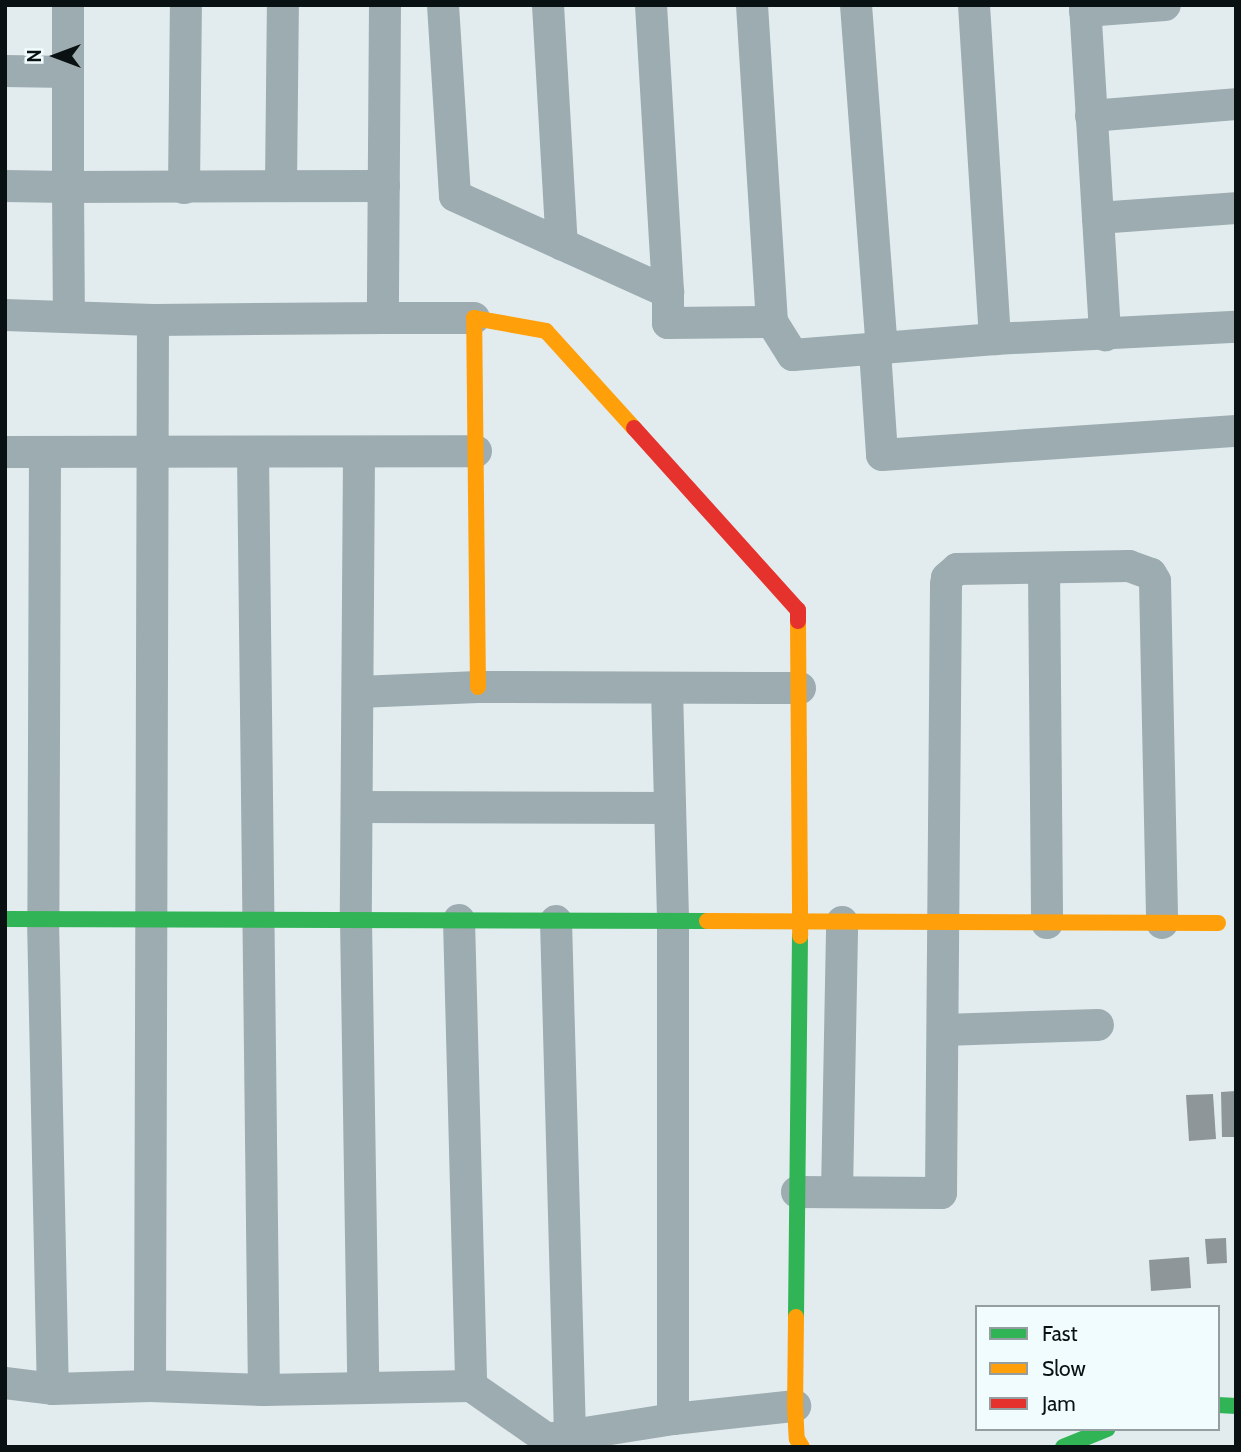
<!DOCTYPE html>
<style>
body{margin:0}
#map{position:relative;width:1241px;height:1452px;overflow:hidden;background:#e2ecef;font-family:Cabin,sans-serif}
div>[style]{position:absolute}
.building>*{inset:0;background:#8e9699}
.street>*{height:32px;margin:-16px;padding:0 16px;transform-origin:16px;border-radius:16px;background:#9cacb0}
.fast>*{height:16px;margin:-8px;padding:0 8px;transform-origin:8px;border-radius:8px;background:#30b455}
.slow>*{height:16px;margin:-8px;padding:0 8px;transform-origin:8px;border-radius:8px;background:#ff9f0a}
.jam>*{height:16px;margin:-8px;padding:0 8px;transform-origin:8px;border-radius:8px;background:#e5322d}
span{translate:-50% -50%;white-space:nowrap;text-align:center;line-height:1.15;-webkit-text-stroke:7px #f0fcfe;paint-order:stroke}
.frame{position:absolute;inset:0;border:7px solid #0a1113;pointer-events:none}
.legend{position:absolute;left:975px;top:1305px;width:245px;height:126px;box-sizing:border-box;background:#f0fcfe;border:2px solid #949ea0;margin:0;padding:9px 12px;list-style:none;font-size:21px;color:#0a1113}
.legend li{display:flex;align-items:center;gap:14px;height:35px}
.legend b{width:35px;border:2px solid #949ea0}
.north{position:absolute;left:21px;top:21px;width:70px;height:70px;-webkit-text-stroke:5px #f0fcfe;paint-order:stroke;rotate:270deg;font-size:19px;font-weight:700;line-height:28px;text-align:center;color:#0a1113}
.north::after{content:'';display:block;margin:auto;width:24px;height:32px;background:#0a1113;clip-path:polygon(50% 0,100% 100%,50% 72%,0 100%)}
</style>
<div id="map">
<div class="building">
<i style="clip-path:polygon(1236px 1091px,1236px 1137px,1222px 1137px,1221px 1092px)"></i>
<i style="clip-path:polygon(1213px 1094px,1216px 1139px,1189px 1141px,1186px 1095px)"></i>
<i style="clip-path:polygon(1226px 1238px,1227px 1263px,1207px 1264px,1205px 1239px)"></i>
<i style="clip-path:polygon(1189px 1257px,1191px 1288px,1151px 1291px,1149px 1260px)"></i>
</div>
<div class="street">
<i style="left:68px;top:5px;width:182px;rotate:90deg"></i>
<i style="left:68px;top:187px;width:316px;rotate:-0.2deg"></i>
<i style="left:385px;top:5px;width:313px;rotate:90.4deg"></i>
<i style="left:383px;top:318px;width:91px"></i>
<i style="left:443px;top:5px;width:191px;rotate:86.4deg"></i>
<i style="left:455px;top:196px;width:234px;rotate:24.3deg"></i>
<i style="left:668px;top:292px;width:31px;rotate:90deg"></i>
<i style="left:668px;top:323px;width:104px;rotate:-0.6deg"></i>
<i style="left:548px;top:5px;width:240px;rotate:86.7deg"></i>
<i style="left:651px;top:5px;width:288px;rotate:86.6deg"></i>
<i style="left:752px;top:5px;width:318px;rotate:86.4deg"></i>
<i style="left:772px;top:322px;width:39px;rotate:58deg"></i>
<i style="left:793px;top:355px;width:203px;rotate:-4.5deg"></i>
<i style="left:995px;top:339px;width:241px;rotate:-2.9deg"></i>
<i style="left:856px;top:5px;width:347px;rotate:85.7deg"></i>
<i style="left:974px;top:5px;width:335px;rotate:86.4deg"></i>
<i style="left:1085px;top:5px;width:331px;rotate:86.5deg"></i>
<i style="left:1085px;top:11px;width:80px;rotate:-4.3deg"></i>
<i style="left:5px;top:71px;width:63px;rotate:0.9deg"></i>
<i style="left:1091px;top:116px;width:145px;rotate:-4.7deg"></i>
<i style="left:5px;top:186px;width:63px;rotate:0.9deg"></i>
<i style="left:68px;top:187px;width:128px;rotate:89.6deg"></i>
<i style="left:281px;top:186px;width:181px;rotate:-89.4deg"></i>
<i style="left:184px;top:188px;width:183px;rotate:-89.4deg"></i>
<i style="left:1098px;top:218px;width:138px;rotate:-4.1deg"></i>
<i style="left:5px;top:315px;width:148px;rotate:1.9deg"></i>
<i style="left:153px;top:320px;width:230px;rotate:-0.5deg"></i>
<i style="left:875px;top:351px;width:104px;rotate:86.1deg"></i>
<i style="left:882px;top:455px;width:355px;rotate:-3.9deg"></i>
<i style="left:5px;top:452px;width:471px;rotate:-0.1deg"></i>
<i style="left:45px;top:453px;width:466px;rotate:90.2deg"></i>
<i style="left:43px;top:919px;width:470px;rotate:88.8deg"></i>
<i style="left:253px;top:454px;width:936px;rotate:89.33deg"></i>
<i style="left:359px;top:454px;width:466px;rotate:90.4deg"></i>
<i style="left:356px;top:920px;width:468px;rotate:89.1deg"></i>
<i style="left:1044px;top:569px;width:354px;rotate:89.5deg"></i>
<i style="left:667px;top:689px;width:232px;rotate:88.5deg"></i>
<i style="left:673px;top:921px;width:498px;rotate:90deg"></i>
<i style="left:359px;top:692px;width:119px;rotate:-2.4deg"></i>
<i style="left:478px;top:687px;width:322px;rotate:0.2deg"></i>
<i style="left:358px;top:807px;width:312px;rotate:0.2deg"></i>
<i style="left:459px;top:920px;width:466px;rotate:88.5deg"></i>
<i style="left:471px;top:1386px;width:93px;rotate:34.9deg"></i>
<i style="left:547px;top:1439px;width:128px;rotate:-9deg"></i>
<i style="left:673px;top:1419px;width:123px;rotate:-6.1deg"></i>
<i style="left:556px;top:921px;width:514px;rotate:88.44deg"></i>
<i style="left:944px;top:1030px;width:154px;rotate:-1.9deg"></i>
<i style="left:797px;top:1192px;width:144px;rotate:0.4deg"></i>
<i style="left:941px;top:1193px;width:608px;rotate:-89.53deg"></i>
<i style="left:946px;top:585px;width:7px;rotate:-82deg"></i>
<i style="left:947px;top:578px;width:13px;rotate:-42deg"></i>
<i style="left:957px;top:569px;width:172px;rotate:-1deg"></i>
<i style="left:1129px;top:566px;width:23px;rotate:20deg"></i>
<i style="left:1151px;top:574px;width:8px;rotate:60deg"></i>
<i style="left:1155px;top:581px;width:342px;rotate:88.8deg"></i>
<i style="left:837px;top:1192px;width:270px;rotate:-88.9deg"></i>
<i style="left:5px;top:1383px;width:48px;rotate:7.1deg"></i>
<i style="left:53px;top:1389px;width:97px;rotate:-1.8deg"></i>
<i style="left:150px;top:1386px;width:114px;rotate:2deg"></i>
<i style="left:264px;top:1390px;width:207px;rotate:-1.1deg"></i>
<i style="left:150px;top:1386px;width:1066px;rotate:-89.84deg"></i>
</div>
<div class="fast">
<i style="left:5px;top:919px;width:702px;rotate:0.16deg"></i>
<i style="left:796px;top:1317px;width:381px;rotate:-89.4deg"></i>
<i style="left:1218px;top:1405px;width:18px;rotate:3deg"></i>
<i style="left:1063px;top:1447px;width:48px;rotate:-22.2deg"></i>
</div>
<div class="slow">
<i style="left:798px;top:621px;width:315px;rotate:89.6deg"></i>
<i style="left:478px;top:687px;width:369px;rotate:-90.6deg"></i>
<i style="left:474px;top:318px;width:73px;rotate:10.2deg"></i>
<i style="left:546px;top:331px;width:131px;rotate:47.8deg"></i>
<i style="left:707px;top:921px;width:511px;rotate:0.22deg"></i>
<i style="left:796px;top:1317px;width:89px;rotate:90.6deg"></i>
<i style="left:795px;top:1406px;width:33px;rotate:87deg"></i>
<i style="left:797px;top:1439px;width:9px;rotate:58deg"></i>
</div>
<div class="jam">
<i style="left:634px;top:428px;width:245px;rotate:48deg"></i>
<i style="left:798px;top:610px;width:11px;rotate:90deg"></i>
</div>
<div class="frame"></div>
<ul class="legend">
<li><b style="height:9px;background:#30b455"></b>Fast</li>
<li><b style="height:9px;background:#ff9f0a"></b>Slow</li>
<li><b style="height:9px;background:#e5322d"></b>Jam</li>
</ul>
<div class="north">N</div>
</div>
